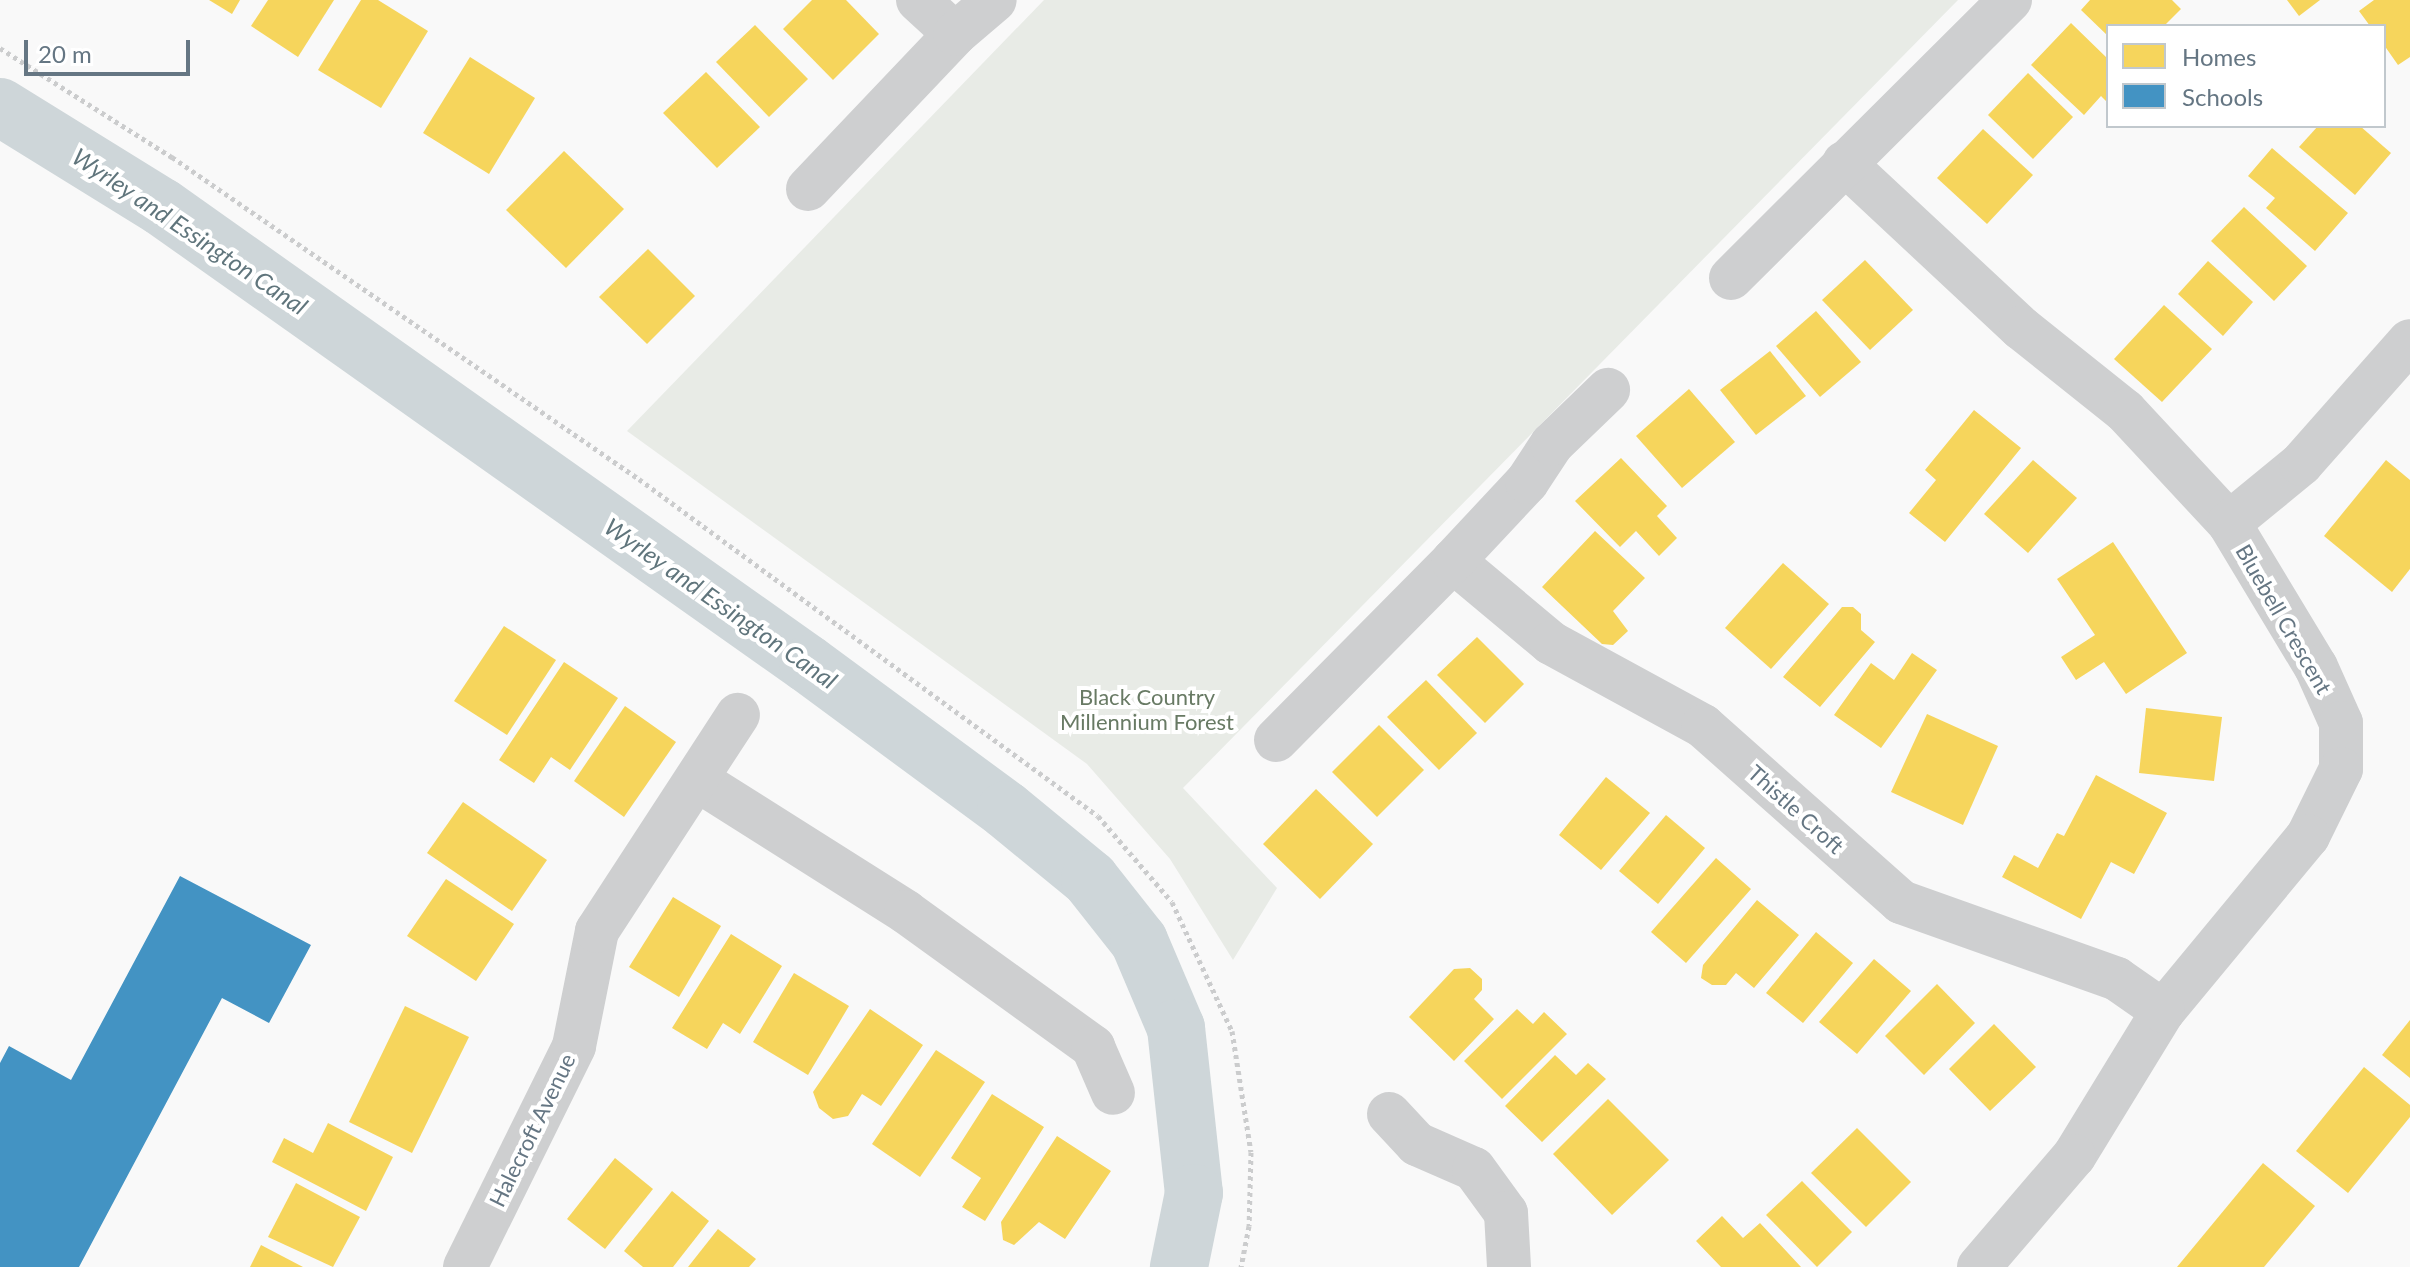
<!DOCTYPE html>
<style>
body{margin:0}
#map{position:relative;width:2410px;height:1267px;overflow:hidden;background:#f9f9f9;font-family:Lato,sans-serif}
div>[style]{position:absolute}
.green>*{inset:0;background:#e8ebe6}
.homes>*{inset:0;background:#f6d55c}
.schools>*{inset:0;background:#4393c3}
.canal>*{height:58px;margin:-29px;padding:0 29px;transform-origin:29px;border-radius:29px;background:#ced6d9}
.path>*{height:5px;margin-top:-2.5px;transform-origin:0;background:repeating-linear-gradient(90deg,#cbcccd 0 4px,transparent 0 8px)}
.minor>*{height:44px;margin:-22px;padding:0 22px;transform-origin:22px;border-radius:22px;background:#cecfd0}
span{translate:-50% -50%;white-space:nowrap;text-align:center;line-height:1.15;-webkit-text-stroke:8px #fff;paint-order:stroke}
.street-label{font-size:22px;color:#657683}
.park-label{font-size:22px;color:#687a64}
.water-label{font-size:24px;color:#60757c;font-style:italic}
.legend{position:absolute;left:2106px;top:24px;width:280px;height:104px;box-sizing:border-box;background:#fff;border:2px solid #c1c8cd;margin:0;padding:10px 14px;list-style:none;font-size:24px;color:#657683}
.legend li{display:flex;align-items:center;gap:16px;height:40px}
.legend b{width:40px;border:2px solid #c1c8cd}
.scale{position:absolute;left:24px;top:40px;width:166px;height:36px;box-sizing:border-box;border:4px solid #657683;border-top:0;padding-left:10px;font-size:24px;line-height:28px;white-space:nowrap;color:#657683;-webkit-text-stroke:6px #fff;paint-order:stroke}
</style>
<div id="map">
<div class="green">
<i style="clip-path:polygon(1044px 0,1958px 0,1183px 788px,1277px 888px,1233px 960px,1170px 859px,1087px 764px,627px 431px)"></i>
</div>
<div class="homes">
<i style="clip-path:polygon(209px 0,240px 0,232px 14px)"></i>
<i style="clip-path:polygon(268px 0,334px 0,298px 57px,251px 26px)"></i>
<i style="clip-path:polygon(361px 0,378px 0,428px 31px,381px 108px,318px 70px)"></i>
<i style="clip-path:polygon(812px 0,846px 0,879px 34px,833px 80px,783px 29px)"></i>
<i style="clip-path:polygon(2090px 0,2172px 0,2181px 9px,2164px 26px,2108px 26px,2108px 36px,2081px 10px)"></i>
<i style="clip-path:polygon(2287px 0,2320px 0,2299px 16px)"></i>
<i style="clip-path:polygon(2374px 0,2410px 0,2410px 57px,2398px 65px,2384px 45px,2384px 26px,2370px 26px,2359px 11px)"></i>
<i style="clip-path:polygon(2071px 23px,2108px 59px,2108px 103px,2101px 96px,2084px 115px,2031px 65px)"></i>
<i style="clip-path:polygon(755px 25px,808px 79px,769px 117px,716px 62px)"></i>
<i style="clip-path:polygon(470px 57px,535px 98px,489px 174px,423px 133px)"></i>
<i style="clip-path:polygon(706px 72px,760px 127px,717px 168px,663px 113px)"></i>
<i style="clip-path:polygon(2028px 73px,2073px 117px,2033px 159px,1988px 115px)"></i>
<i style="clip-path:polygon(2318px 126px,2360px 126px,2391px 153px,2355px 195px,2299px 147px)"></i>
<i style="clip-path:polygon(1983px 129px,2033px 175px,1987px 224px,1937px 178px)"></i>
<i style="clip-path:polygon(2272px 148px,2348px 213px,2315px 251px,2266px 208px,2275px 198px,2248px 176px)"></i>
<i style="clip-path:polygon(564px 151px,624px 209px,566px 268px,506px 210px)"></i>
<i style="clip-path:polygon(2244px 207px,2307px 266px,2274px 301px,2211px 241px)"></i>
<i style="clip-path:polygon(648px 249px,695px 296px,647px 344px,599px 297px)"></i>
<i style="clip-path:polygon(1865px 260px,1913px 310px,1870px 350px,1822px 300px)"></i>
<i style="clip-path:polygon(2208px 261px,2253px 302px,2223px 336px,2178px 294px)"></i>
<i style="clip-path:polygon(2164px 305px,2212px 349px,2162px 402px,2114px 359px)"></i>
<i style="clip-path:polygon(1816px 311px,1861px 362px,1820px 397px,1776px 346px)"></i>
<i style="clip-path:polygon(1770px 351px,1806px 396px,1756px 435px,1720px 390px)"></i>
<i style="clip-path:polygon(1689px 389px,1735px 442px,1682px 488px,1636px 436px)"></i>
<i style="clip-path:polygon(1974px 410px,2021px 448px,1945px 542px,1909px 513px,1936px 480px,1925px 470px)"></i>
<i style="clip-path:polygon(1621px 458px,1667px 506px,1657px 516px,1677px 538px,1659px 556px,1636px 531px,1620px 547px,1575px 501px)"></i>
<i style="clip-path:polygon(2033px 460px,2077px 498px,2028px 553px,1984px 514px)"></i>
<i style="clip-path:polygon(2386px 460px,2410px 480px,2410px 569px,2392px 592px,2324px 536px)"></i>
<i style="clip-path:polygon(1595px 531px,1645px 578px,1613px 611px,1628px 631px,1613px 645px,1602px 644px,1542px 587px)"></i>
<i style="clip-path:polygon(2113px 542px,2187px 653px,2126px 694px,2104px 662px,2076px 680px,2061px 657px,2095px 635px,2057px 579px)"></i>
<i style="clip-path:polygon(1783px 563px,1829px 604px,1771px 669px,1725px 628px)"></i>
<i style="clip-path:polygon(1842px 607px,1853px 607px,1861px 614px,1861px 630px,1875px 642px,1820px 707px,1783px 677px)"></i>
<i style="clip-path:polygon(504px 626px,556px 660px,507px 735px,454px 701px)"></i>
<i style="clip-path:polygon(1477px 637px,1524px 684px,1485px 723px,1437px 675px)"></i>
<i style="clip-path:polygon(1912px 653px,1937px 670px,1881px 748px,1834px 715px,1871px 663px,1894px 680px)"></i>
<i style="clip-path:polygon(564px 662px,618px 698px,570px 770px,551px 757px,534px 783px,499px 760px)"></i>
<i style="clip-path:polygon(1426px 680px,1477px 733px,1439px 770px,1387px 717px)"></i>
<i style="clip-path:polygon(625px 706px,676px 742px,624px 817px,574px 781px)"></i>
<i style="clip-path:polygon(2146px 708px,2222px 717px,2214px 781px,2139px 773px)"></i>
<i style="clip-path:polygon(1927px 714px,1998px 746px,1963px 825px,1891px 792px)"></i>
<i style="clip-path:polygon(1379px 725px,1424px 770px,1377px 817px,1332px 772px)"></i>
<i style="clip-path:polygon(2096px 775px,2167px 813px,2134px 874px,2111px 862px,2081px 919px,2002px 877px,2014px 855px,2038px 868px,2057px 833px,2064px 836px)"></i>
<i style="clip-path:polygon(1606px 777px,1650px 813px,1601px 870px,1559px 835px)"></i>
<i style="clip-path:polygon(1316px 789px,1373px 844px,1320px 899px,1263px 844px)"></i>
<i style="clip-path:polygon(463px 802px,547px 860px,512px 911px,427px 853px)"></i>
<i style="clip-path:polygon(1666px 815px,1705px 848px,1658px 904px,1619px 871px)"></i>
<i style="clip-path:polygon(1716px 858px,1751px 889px,1686px 963px,1651px 932px)"></i>
<i style="clip-path:polygon(446px 879px,514px 924px,476px 981px,407px 936px)"></i>
<i style="clip-path:polygon(673px 897px,721px 926px,679px 997px,629px 967px)"></i>
<i style="clip-path:polygon(1757px 900px,1799px 935px,1754px 988px,1736px 973px,1726px 985px,1712px 985px,1701px 978px,1703px 965px)"></i>
<i style="clip-path:polygon(1816px 932px,1853px 963px,1803px 1023px,1766px 993px)"></i>
<i style="clip-path:polygon(731px 934px,782px 966px,740px 1034px,723px 1023px,707px 1049px,672px 1028px)"></i>
<i style="clip-path:polygon(1874px 959px,1911px 991px,1857px 1054px,1819px 1022px)"></i>
<i style="clip-path:polygon(1470px 968px,1482px 979px,1482px 990px,1474px 999px,1494px 1019px,1454px 1061px,1409px 1017px,1454px 969px)"></i>
<i style="clip-path:polygon(794px 973px,849px 1006px,808px 1075px,753px 1042px)"></i>
<i style="clip-path:polygon(1937px 984px,1975px 1023px,1924px 1075px,1885px 1036px)"></i>
<i style="clip-path:polygon(405px 1006px,469px 1037px,412px 1153px,349px 1122px)"></i>
<i style="clip-path:polygon(870px 1009px,923px 1045px,881px 1106px,862px 1094px,848px 1116px,833px 1119px,819px 1108px,813px 1092px)"></i>
<i style="clip-path:polygon(1517px 1009px,1533px 1024px,1544px 1012px,1567px 1034px,1502px 1099px,1464px 1061px)"></i>
<i style="clip-path:polygon(2410px 1020px,2410px 1078px,2382px 1055px)"></i>
<i style="clip-path:polygon(1994px 1024px,2036px 1067px,1990px 1111px,1949px 1069px)"></i>
<i style="clip-path:polygon(936px 1050px,985px 1082px,920px 1177px,872px 1144px)"></i>
<i style="clip-path:polygon(1555px 1055px,1576px 1075px,1588px 1063px,1606px 1079px,1542px 1142px,1505px 1106px)"></i>
<i style="clip-path:polygon(2364px 1067px,2410px 1105px,2410px 1117px,2348px 1193px,2296px 1151px)"></i>
<i style="clip-path:polygon(992px 1094px,1044px 1127px,985px 1221px,962px 1207px,981px 1178px,951px 1158px)"></i>
<i style="clip-path:polygon(1608px 1099px,1669px 1160px,1612px 1215px,1553px 1154px)"></i>
<i style="clip-path:polygon(328px 1123px,393px 1157px,366px 1211px,272px 1162px,284px 1138px,313px 1153px)"></i>
<i style="clip-path:polygon(1857px 1128px,1911px 1182px,1866px 1227px,1811px 1173px)"></i>
<i style="clip-path:polygon(1057px 1136px,1111px 1171px,1065px 1239px,1039px 1222px,1014px 1245px,1003px 1240px,1001px 1222px)"></i>
<i style="clip-path:polygon(615px 1158px,653px 1189px,605px 1249px,567px 1219px)"></i>
<i style="clip-path:polygon(2263px 1163px,2315px 1206px,2264px 1267px,2177px 1267px)"></i>
<i style="clip-path:polygon(1802px 1181px,1852px 1232px,1817px 1267px,1766px 1215px)"></i>
<i style="clip-path:polygon(296px 1183px,360px 1217px,333px 1267px,268px 1237px)"></i>
<i style="clip-path:polygon(672px 1191px,709px 1221px,673px 1267px,643px 1267px,624px 1251px)"></i>
<i style="clip-path:polygon(1722px 1216px,1743px 1238px,1760px 1223px,1801px 1267px,1721px 1267px,1696px 1241px)"></i>
<i style="clip-path:polygon(718px 1229px,756px 1259px,749px 1267px,688px 1267px)"></i>
<i style="clip-path:polygon(261px 1245px,303px 1267px,250px 1267px)"></i>
</div>
<div class="schools">
<i style="clip-path:polygon(180px 876px,311px 945px,269px 1023px,222px 998px,79px 1267px,0 1267px,0 1063px,9px 1046px,71px 1080px)"></i>
</div>
<div class="canal">
<i style="left:0;top:107px;width:190px;rotate:31.7deg"></i>
<i style="left:162px;top:207px;width:791px;rotate:35.28deg"></i>
<i style="left:808px;top:664px;width:246px;rotate:36.4deg"></i>
<i style="left:1006px;top:810px;width:109px;rotate:39.4deg"></i>
<i style="left:1090px;top:879px;width:79px;rotate:51.7deg"></i>
<i style="left:1139px;top:941px;width:95px;rotate:67deg"></i>
<i style="left:1176px;top:1028px;width:166px;rotate:83.8deg"></i>
<i style="left:1194px;top:1193px;width:76px;rotate:101.5deg"></i>
</div>
<div class="path">
<i style="left:0;top:48px;width:204px;rotate:32.4deg"></i>
<i style="left:172px;top:157px;width:567px;rotate:34.59deg"></i>
<i style="left:639px;top:479px;width:569px;rotate:36.29deg"></i>
<i style="left:1098px;top:816px;width:113px;rotate:49.3deg"></i>
<i style="left:1172px;top:902px;width:142px;rotate:65.1deg"></i>
<i style="left:1232px;top:1031px;width:122px;rotate:81.1deg"></i>
<i style="left:1251px;top:1152px;width:74px;rotate:91.5deg"></i>
<i style="left:1249px;top:1226px;width:42px;rotate:101deg"></i>
</div>
<div class="minor">
<i style="left:918px;top:0;width:50px;rotate:42.6deg"></i>
<i style="left:1844px;top:163px;width:242px;rotate:43deg"></i>
<i style="left:2021px;top:328px;width:133px;rotate:38.6deg"></i>
<i style="left:2125px;top:411px;width:153px;rotate:47.1deg"></i>
<i style="left:2229px;top:523px;width:168px;rotate:58.9deg"></i>
<i style="left:2316px;top:667px;width:61px;rotate:65.9deg"></i>
<i style="left:2341px;top:723px;width:46px;rotate:90deg"></i>
<i style="left:2341px;top:769px;width:75px;rotate:116.2deg"></i>
<i style="left:2308px;top:836px;width:227px;rotate:129.6deg"></i>
<i style="left:2163px;top:1011px;width:170px;rotate:121.5deg"></i>
<i style="left:2074px;top:1156px;width:146px;rotate:130.6deg"></i>
<i style="left:808px;top:189px;width:214px;rotate:-46.5deg"></i>
<i style="left:955px;top:34px;width:52px;rotate:-40.4deg"></i>
<i style="left:1731px;top:278px;width:394px;rotate:-44.9deg"></i>
<i style="left:2229px;top:523px;width:93px;rotate:-39.3deg"></i>
<i style="left:2301px;top:464px;width:164px;rotate:-48.5deg"></i>
<i style="left:1453px;top:561px;width:128px;rotate:39.9deg"></i>
<i style="left:1551px;top:643px;width:173px;rotate:28.6deg"></i>
<i style="left:1703px;top:726px;width:265px;rotate:41.6deg"></i>
<i style="left:1901px;top:902px;width:229px;rotate:19.6deg"></i>
<i style="left:2117px;top:979px;width:56px;rotate:34.8deg"></i>
<i style="left:1276px;top:740px;width:252px;rotate:-45.3deg"></i>
<i style="left:1453px;top:561px;width:108px;rotate:-46.9deg"></i>
<i style="left:1527px;top:482px;width:45px;rotate:-56.7deg"></i>
<i style="left:1552px;top:444px;width:78px;rotate:-44deg"></i>
<i style="left:699px;top:781px;width:245px;rotate:32.3deg"></i>
<i style="left:906px;top:912px;width:231px;rotate:35.8deg"></i>
<i style="left:1093px;top:1047px;width:50px;rotate:66.5deg"></i>
<i style="left:1389px;top:1114px;width:41px;rotate:47deg"></i>
<i style="left:1417px;top:1144px;width:62px;rotate:23.7deg"></i>
<i style="left:1474px;top:1169px;width:54px;rotate:54deg"></i>
<i style="left:1506px;top:1213px;width:54px;rotate:86.8deg"></i>
<i style="left:465px;top:1267px;width:246px;rotate:-63.7deg"></i>
<i style="left:574px;top:1046px;width:117px;rotate:-78.7deg"></i>
<i style="left:597px;top:931px;width:258px;rotate:-56.9deg"></i>
</div>
<div class="street-label">
<span style="left:2284px;top:619px;rotate:60deg">Bluebell Crescent</span>
<span style="left:1796px;top:809px;rotate:42deg">Thistle Croft</span>
<span style="left:532px;top:1130px;rotate:-64deg">Halecroft Avenue</span>
</div>
<div class="park-label">
<span style="left:1147px;top:709px">Black Country<br>Millennium Forest</span>
</div>
<div class="water-label">
<span style="left:190px;top:231px;rotate:34deg">Wyrley and Essington Canal</span>
<span style="left:721px;top:603px;rotate:35deg">Wyrley and Essington Canal</span>
</div>
<ul class="legend">
<li><b style="height:22px;background:#f6d55c"></b>Homes</li>
<li><b style="height:22px;background:#4393c3"></b>Schools</li>
</ul>
<div class="scale">20 m</div>
</div>
